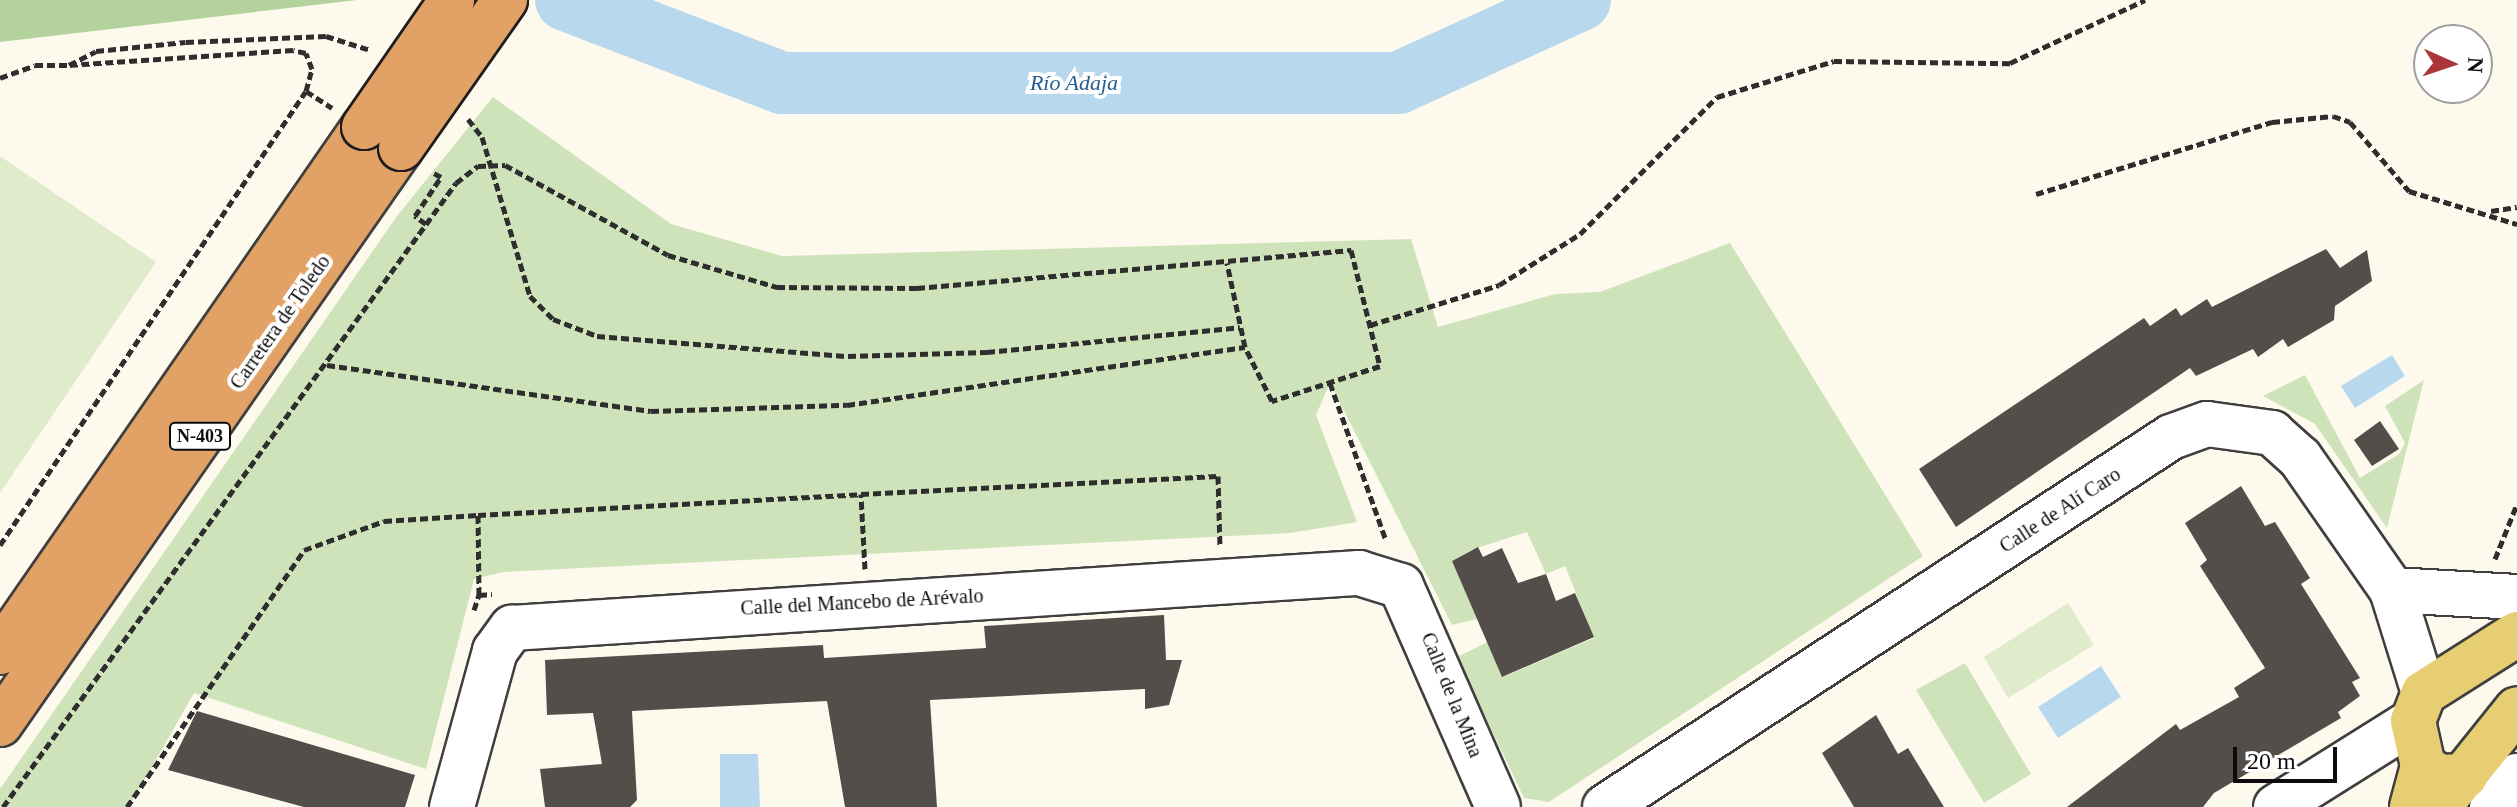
<!DOCTYPE html>
<meta charset="utf-8">
<style>
body{margin:0}
#map{position:relative;width:2517px;height:807px;overflow:hidden;background:#fdfaed;font-family:"Times New Roman",serif}
div>[style]{position:absolute}
.green>*{inset:0;background:#cfe3bb}
.forest>*{inset:0;background:#b3d29c}
.pitch>*{inset:0;background:#e0ebcb}
.water>*{inset:0;background:#b8d8ee}
.river>*{height:62px;margin:-31px;padding:0 31px;transform-origin:31px;border-radius:31px;background:#b8d8ee}
.building>*{inset:0;background:#534e4a}
.path>*{height:5px;margin-top:-2.5px;transform-origin:0;background:repeating-linear-gradient(90deg,#2e2e2e 0 8px,transparent 0 12px)}
.roads{filter:drop-shadow(2px 0 #3f3f3f) drop-shadow(-2px 0 #3f3f3f) drop-shadow(0 2px #3f3f3f) drop-shadow(0 -2px #3f3f3f)}
.minor>*{height:44px;margin:-22px;padding:0 22px;transform-origin:22px;border-radius:22px;background:#fff}
.major>*{height:44px;margin:-22px;padding:0 22px;transform-origin:22px;border-radius:22px;background:#e8ce72}
.highway>*{height:44px;margin:-22px;padding:0 22px;transform-origin:22px;border-radius:22px;background:#e2a165}
.bridges{filter:drop-shadow(2px 0 #1d1d1d) drop-shadow(-2px 0 #1d1d1d) drop-shadow(0 2px #1d1d1d) drop-shadow(0 -2px #1d1d1d)}
.highway-bridge>*{height:44px;margin:-22px;padding:0 22px;transform-origin:22px;border-radius:22px;background:#e2a165}
span{translate:-50% -50%;white-space:nowrap;text-align:center;line-height:1.15;-webkit-text-stroke:8px #fff;paint-order:stroke}
.shield-label span{padding:2px 6px;background:#fff;border:2px solid;border-radius:6px;-webkit-text-stroke-width:0}
.shield-label{font-size:18px;color:#0c0c0c;font-weight:700}
.street-label{font-size:20px;color:#0c0c0c}
.water-label{font-size:22px;color:#255e8e;font-style:italic}
.north{position:absolute;left:2413px;top:24px;width:80px;height:80px;box-sizing:border-box;background:#fff;border:2px solid #9e9e9e;border-radius:50%;rotate:93deg;font-size:22px;font-weight:700;line-height:32px;text-align:center;color:#0c0c0c}
.north::after{content:'';display:block;margin:auto;width:28px;height:36px;background:#ab3538;clip-path:polygon(50% 0,100% 100%,50% 72%,0 100%)}
.scale{position:absolute;left:2233px;top:747px;width:104px;height:36px;box-sizing:border-box;border:4px solid #0c0c0c;border-top:0;padding-left:10px;font-size:24px;line-height:28px;white-space:nowrap;color:#0c0c0c;-webkit-text-stroke:6px #fff;paint-order:stroke}
</style>
<div id="map">
<div class="green">
<i style="clip-path:polygon(493px 97px,671px 224px,782px 256px,1411px 239px,1438px 327px,1555px 294px,1600px 292px,1730px 243px,1923px 556px,1549px 802px,1524px 798px,1457px 657px,1488px 642px,1503px 677px,1594px 638px,1565px 566px,1546px 574px,1527px 532px,1471px 550px,1452px 561px,1477px 619px,1452px 625px,1330px 383px,1316px 415px,1357px 522px,1290px 533px,503px 572px,474px 579px,426px 769px,194px 693px,129px 807px,0 807px,0 789px,397px 216px)"></i>
<i style="clip-path:polygon(2305px 375px,2360px 478px,2399px 454px,2405px 443px,2385px 406px,2424px 380px,2387px 528px,2315px 424px,2263px 396px)"></i>
<i style="clip-path:polygon(1965px 663px,2031px 774px,1984px 803px,1916px 690px)"></i>
</div>
<div class="forest">
<i style="clip-path:polygon(0 0,357px 0,0 42px)"></i>
</div>
<div class="pitch">
<i style="clip-path:polygon(0 156px,156px 262px,0 493px)"></i>
<i style="clip-path:polygon(2068px 603px,2094px 645px,2008px 698px,1984px 657px)"></i>
</div>
<div class="water">
<i style="clip-path:polygon(2392px 355px,2405px 376px,2355px 408px,2341px 386px)"></i>
<i style="clip-path:polygon(2101px 666px,2121px 697px,2058px 738px,2038px 707px)"></i>
<i style="clip-path:polygon(720px 754px,758px 754px,760px 807px,720px 807px)"></i>
</div>
<div class="river">
<i style="left:566px;top:0;width:231px;rotate:21deg"></i>
<i style="left:782px;top:83px;width:616px"></i>
<i style="left:1398px;top:83px;width:200px;rotate:-24.5deg"></i>
</div>
<div class="building">
<i style="clip-path:polygon(2326px 249px,2340px 268px,2367px 250px,2372px 281px,2335px 306px,2334px 320px,2288px 347px,2283px 339px,2258px 357px,2253px 349px,2196px 376px,2190px 368px,1956px 527px,1919px 469px,2144px 318px,2150px 326px,2176px 308px,2181px 316px,2207px 299px,2212px 307px)"></i>
<i style="clip-path:polygon(2380px 421px,2399px 449px,2372px 466px,2354px 440px)"></i>
<i style="clip-path:polygon(2241px 486px,2265px 526px,2275px 522px,2310px 578px,2301px 584px,2360px 678px,2352px 682px,2360px 696px,2338px 712px,2341px 718px,2214px 793px,2203px 807px,2067px 807px,2176px 724px,2180px 730px,2239px 697px,2234px 688px,2265px 668px,2200px 566px,2207px 560px,2185px 523px)"></i>
<i style="clip-path:polygon(1478px 547px,1483px 557px,1502px 548px,1518px 583px,1546px 574px,1556px 601px,1575px 593px,1594px 637px,1502px 677px,1452px 561px)"></i>
<i style="clip-path:polygon(1164px 615px,1166px 660px,1182px 660px,1169px 705px,1145px 709px,1145px 689px,930px 700px,937px 807px,845px 807px,827px 701px,632px 711px,637px 800px,630px 807px,545px 807px,540px 769px,602px 764px,593px 713px,547px 715px,545px 660px,823px 645px,824px 658px,986px 648px,984px 626px)"></i>
<i style="clip-path:polygon(197px 711px,415px 775px,405px 807px,304px 807px,168px 770px)"></i>
<i style="clip-path:polygon(1876px 715px,1898px 754px,1908px 748px,1944px 807px,1854px 807px,1822px 753px)"></i>
</div>
<div class="path">
<i style="left:0;top:78px;width:37px;rotate:-20deg"></i>
<i style="left:35px;top:65px;width:34px"></i>
<i style="left:69px;top:65px;width:30px;rotate:-27deg"></i>
<i style="left:96px;top:51px;width:90px;rotate:-5.7deg"></i>
<i style="left:186px;top:42px;width:140px;rotate:-2.5deg"></i>
<i style="left:326px;top:36px;width:46px;rotate:17.7deg"></i>
<i style="left:306px;top:91px;width:31px;rotate:33deg"></i>
<i style="left:468px;top:119px;width:23px;rotate:52deg"></i>
<i style="left:482px;top:137px;width:166px;rotate:73.2deg"></i>
<i style="left:530px;top:296px;width:33px;rotate:45deg"></i>
<i style="left:553px;top:319px;width:47px;rotate:21.1deg"></i>
<i style="left:597px;top:336px;width:252px;rotate:4.6deg"></i>
<i style="left:848px;top:356px;width:139px;rotate:-1.6deg"></i>
<i style="left:987px;top:352px;width:254px;rotate:-5.6deg"></i>
<i style="left:2036px;top:194px;width:247px;rotate:-17deg"></i>
<i style="left:2272px;top:122px;width:61px;rotate:-5.6deg"></i>
<i style="left:2333px;top:116px;width:18px;rotate:19deg"></i>
<i style="left:2350px;top:122px;width:91px;rotate:49.5deg"></i>
<i style="left:2409px;top:191px;width:113px;rotate:17deg"></i>
<i style="left:2491px;top:211px;width:26px;rotate:-9deg"></i>
<i style="left:426px;top:224px;width:14px;rotate:-144deg"></i>
<i style="left:415px;top:216px;width:47px;rotate:-56.3deg"></i>
<i style="left:441px;top:177px;width:10px;rotate:-151deg"></i>
<i style="left:1370px;top:325px;width:135px;rotate:-17.2deg"></i>
<i style="left:1499px;top:285px;width:96px;rotate:-32.2deg"></i>
<i style="left:1580px;top:234px;width:194px;rotate:-45deg"></i>
<i style="left:1717px;top:97px;width:122px;rotate:-17.1deg"></i>
<i style="left:1834px;top:61px;width:176px;rotate:0.7deg"></i>
<i style="left:2010px;top:63px;width:149px;rotate:-25deg"></i>
<i style="left:327px;top:365px;width:327px;rotate:8.1deg"></i>
<i style="left:651px;top:411px;width:196px;rotate:-1.8deg"></i>
<i style="left:847px;top:405px;width:402px;rotate:-8.3deg"></i>
<i style="left:1330px;top:383px;width:167px;rotate:70.4deg"></i>
<i style="left:0;top:545px;width:547px;rotate:-56.02deg"></i>
<i style="left:306px;top:91px;width:23px;rotate:-75deg"></i>
<i style="left:312px;top:69px;width:17px;rotate:-111deg"></i>
<i style="left:306px;top:53px;width:13px;rotate:-167deg"></i>
<i style="left:293px;top:50px;width:225px;rotate:176.2deg"></i>
<i style="left:2495px;top:559px;width:59px;rotate:-68.2deg"></i>
<i style="left:865px;top:569px;width:75px;rotate:-93.1deg"></i>
<i style="left:861px;top:494px;width:357px;rotate:-2.9deg"></i>
<i style="left:1218px;top:476px;width:70px;rotate:88.4deg"></i>
<i style="left:479px;top:595px;width:80px;rotate:-90.7deg"></i>
<i style="left:478px;top:515px;width:384px;rotate:-3.1deg"></i>
<i style="left:474px;top:610px;width:16px;rotate:-72deg"></i>
<i style="left:479px;top:595px;width:13px;rotate:-4deg"></i>
<i style="left:3px;top:807px;width:771px;rotate:-54.02deg"></i>
<i style="left:456px;top:183px;width:28px;rotate:-38deg"></i>
<i style="left:478px;top:166px;width:27px;rotate:-2deg"></i>
<i style="left:505px;top:165px;width:186px;rotate:28.9deg"></i>
<i style="left:668px;top:255px;width:114px;rotate:16.4deg"></i>
<i style="left:777px;top:287px;width:140px;rotate:0.4deg"></i>
<i style="left:917px;top:288px;width:436px;rotate:-5deg"></i>
<i style="left:1351px;top:250px;width:120px;rotate:76deg"></i>
<i style="left:1380px;top:366px;width:114px;rotate:162deg"></i>
<i style="left:1272px;top:401px;width:60px;rotate:-116.6deg"></i>
<i style="left:1245px;top:347px;width:86px;rotate:-102.1deg"></i>
<i style="left:127px;top:807px;width:312px;rotate:-55.4deg"></i>
<i style="left:304px;top:550px;width:85px;rotate:-19.9deg"></i>
<i style="left:384px;top:521px;width:94px;rotate:-3.7deg"></i>
</div>
<div class="roads">
<div class="minor">
<i style="left:2392px;top:590px;width:125px;rotate:3.2deg"></i>
<i style="left:452px;top:807px;width:162px;rotate:-74.6deg"></i>
<i style="left:495px;top:651px;width:29px;rotate:-54deg"></i>
<i style="left:512px;top:628px;width:849px;rotate:-3.72deg"></i>
<i style="left:1359px;top:573px;width:44px;rotate:17.2deg"></i>
<i style="left:1401px;top:586px;width:241px;rotate:66.3deg"></i>
<i style="left:1605px;top:807px;width:676px;rotate:-33.17deg"></i>
<i style="left:2171px;top:437px;width:38px;rotate:-20deg"></i>
<i style="left:2207px;top:424px;width:66px;rotate:7.9deg"></i>
<i style="left:2272px;top:433px;width:38px;rotate:42deg"></i>
<i style="left:2300px;top:458px;width:161px;rotate:55.1deg"></i>
<i style="left:2392px;top:590px;width:108px;rotate:72.7deg"></i>
<i style="left:2276px;top:807px;width:162px;rotate:-32.1deg"></i>
<i style="left:2492px;top:807px;width:40px;rotate:-51deg"></i>
</div>
<div class="major">
<i style="left:2465px;top:776px;width:26px;rotate:178deg"></i>
<i style="left:2439px;top:777px;width:19px;rotate:-145deg"></i>
<i style="left:2423px;top:766px;width:46px;rotate:-102.5deg"></i>
<i style="left:2413px;top:721px;width:30px;rotate:-69deg"></i>
<i style="left:2424px;top:693px;width:110px;rotate:-32.4deg"></i>
<i style="left:2445px;top:799px;width:115px;rotate:-51.3deg"></i>
<i style="left:2412px;top:807px;width:42px;rotate:-75deg"></i>
</div>
<div class="highway">
<i style="left:0;top:652px;width:639px;rotate:-55.27deg"></i>
<i style="left:0;top:724px;width:702px;rotate:-55.16deg"></i>
</div>
</div>
<div class="bridges">
<div class="highway-bridge">
<i style="left:364px;top:127px;width:155px;rotate:-55.3deg"></i>
<i style="left:401px;top:148px;width:181px;rotate:-54.9deg"></i>
</div>
</div>
<div class="shield-label">
<span style="left:200px;top:436px">N-403</span>
</div>
<div class="street-label">
<span style="left:280px;top:322px;rotate:-55deg">Carretera de Toledo</span>
<span style="left:2060px;top:510px;rotate:-33deg">Calle de Alí Caro</span>
<span style="left:862px;top:602px;rotate:-3deg">Calle del Mancebo de Arévalo</span>
<span style="left:1452px;top:695px;rotate:68deg">Calle de la Mina</span>
</div>
<div class="water-label">
<span style="left:1074px;top:83px">Río Adaja</span>
</div>
<div class="north">N</div>
<div class="scale">20 m</div>
</div>
